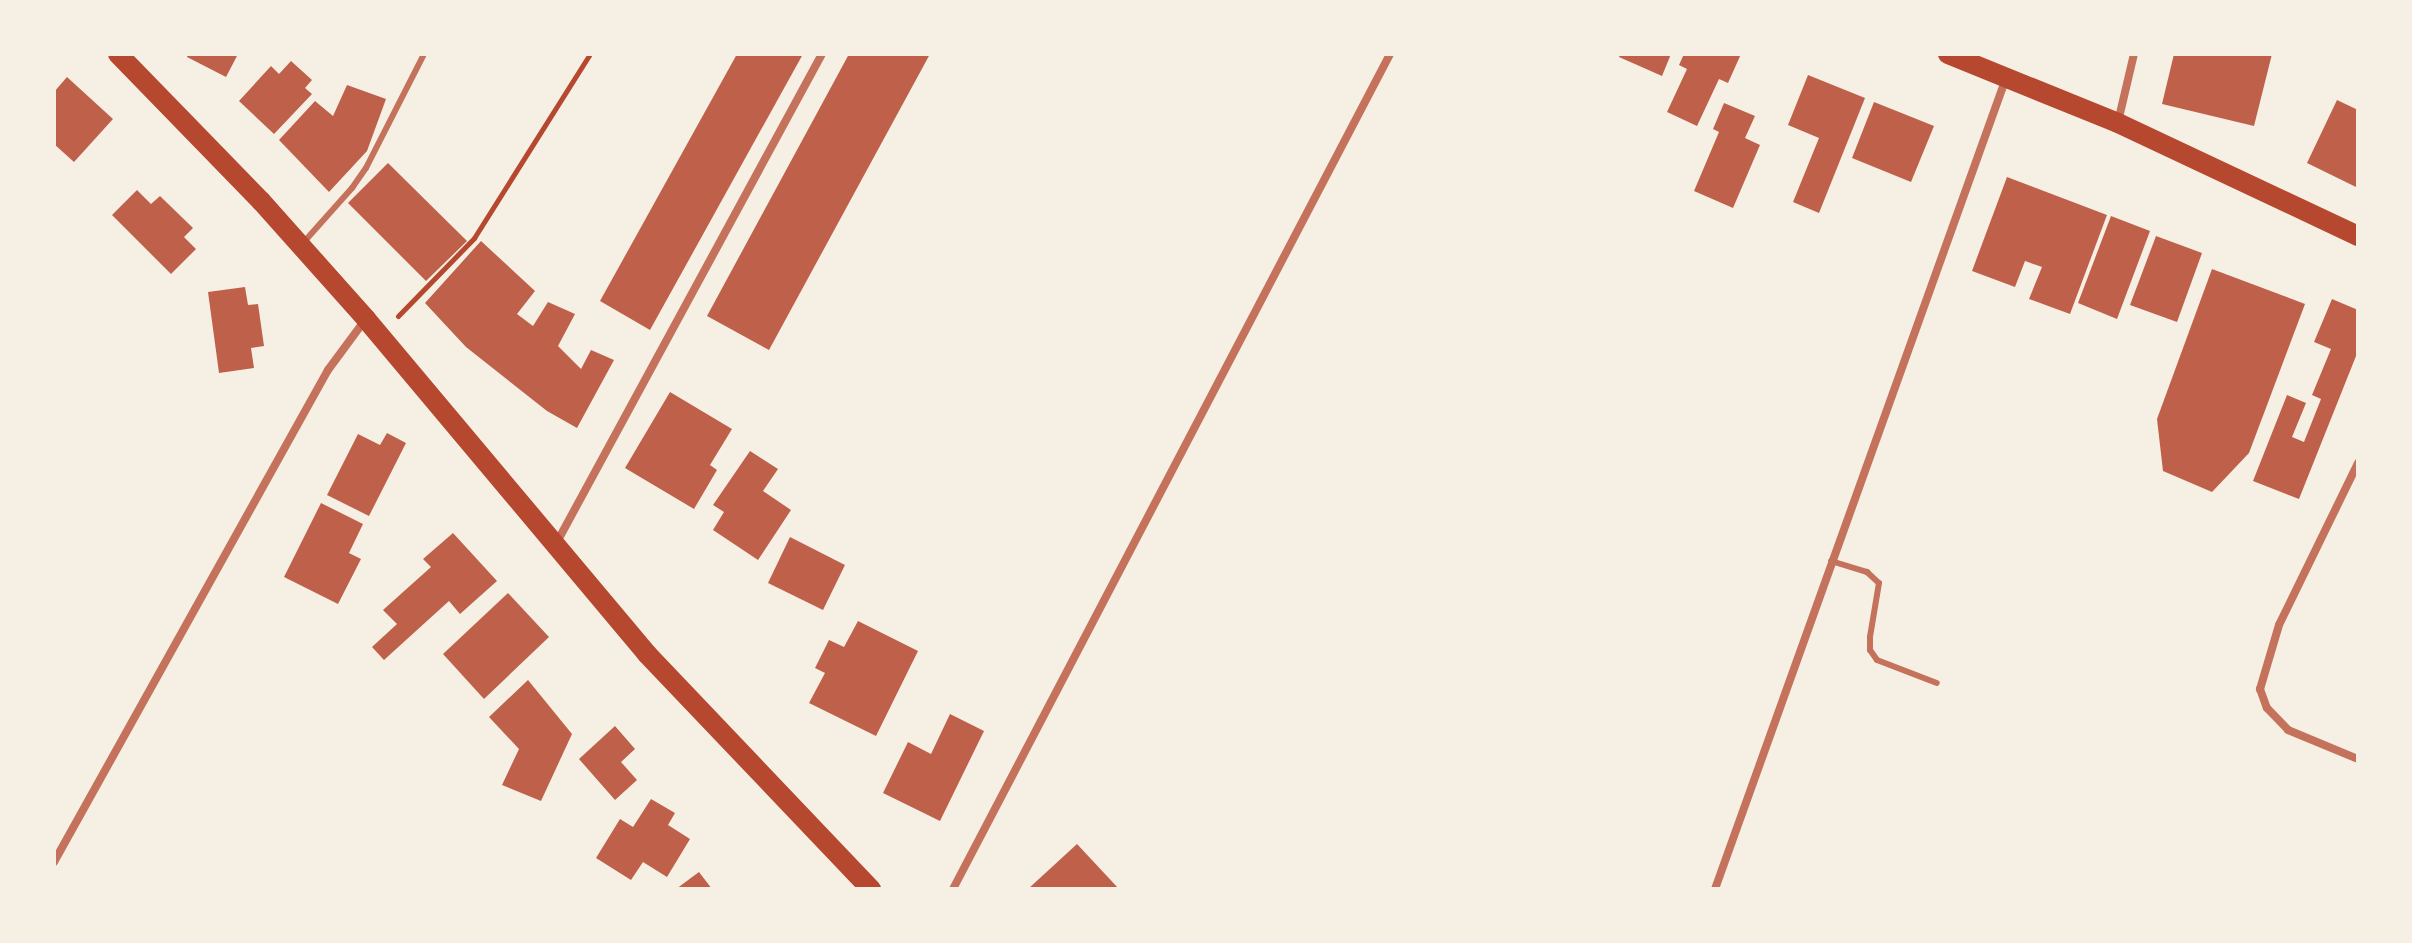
<!DOCTYPE html>
<style>
body{margin:0}
#map{position:relative;width:2412px;height:943px;overflow:hidden;background:#f6efe4;font-family:Signika,sans-serif}
div>[style]{position:absolute}
.building>*{inset:0;background:#bf614a}
.path>*{height:5px;margin:-2.5px;padding:0 2.5px;transform-origin:2.5px;border-radius:2.5px;background:#b5482f}
.service>*{height:6px;margin:-3px;padding:0 3px;transform-origin:3px;border-radius:3px;background:#c5725c}
.minor>*{height:8px;margin:-4px;padding:0 4px;transform-origin:4px;border-radius:4px;background:#c5725c}
.primary>*{height:20px;margin:-10px;padding:0 10px;transform-origin:10px;border-radius:10px;background:#b5482f}
span{translate:-50% -50%;white-space:nowrap;text-align:center;line-height:1.15;-webkit-text-stroke:8px #f6efe4;paint-order:stroke}
.frame{position:absolute;inset:0;border:56px solid #f6efe4;pointer-events:none}
</style>
<div id="map">
<div class="building">
<i style="clip-path:polygon(188px 54px,238px 54px,226px 77px,187px 57px)"></i>
<i style="clip-path:polygon(737px 54px,803px 54px,650px 330px,600px 301px)"></i>
<i style="clip-path:polygon(849px 54px,930px 54px,769px 350px,707px 316px)"></i>
<i style="clip-path:polygon(1620px 54px,1671px 54px,1662px 76px,1619px 57px)"></i>
<i style="clip-path:polygon(1684px 54px,1741px 54px,1728px 83px,1719px 79px,1697px 126px,1667px 112px,1687px 69px,1679px 65px)"></i>
<i style="clip-path:polygon(2174px 54px,2272px 54px,2254px 126px,2162px 104px)"></i>
<i style="clip-path:polygon(291px 61px,312px 80px,305px 88px,312px 94px,274px 134px,239px 101px,271px 66px,279px 74px)"></i>
<i style="clip-path:polygon(1808px 75px,1865px 98px,1819px 213px,1793px 202px,1819px 138px,1788px 125px)"></i>
<i style="clip-path:polygon(67px 77px,113px 119px,74px 162px,54px 144px,54px 92px)"></i>
<i style="clip-path:polygon(347px 85px,386px 99px,367px 151px,329px 192px,279px 140px,315px 101px,333px 116px)"></i>
<i style="clip-path:polygon(2337px 100px,2358px 110px,2356px 187px,2307px 163px)"></i>
<i style="clip-path:polygon(1874px 102px,1934px 126px,1911px 182px,1852px 158px)"></i>
<i style="clip-path:polygon(1724px 103px,1755px 116px,1745px 138px,1760px 145px,1733px 208px,1694px 191px,1719px 132px,1713px 129px)"></i>
<i style="clip-path:polygon(388px 163px,467px 241px,426px 281px,348px 203px)"></i>
<i style="clip-path:polygon(2007px 177px,2107px 215px,2070px 314px,2029px 299px,2042px 267px,2025px 261px,2015px 287px,1972px 271px)"></i>
<i style="clip-path:polygon(137px 190px,151px 204px,160px 196px,193px 228px,184px 237px,196px 249px,171px 274px,112px 215px)"></i>
<i style="clip-path:polygon(2111px 216px,2150px 231px,2117px 319px,2078px 303px)"></i>
<i style="clip-path:polygon(2156px 236px,2202px 253px,2177px 322px,2130px 305px)"></i>
<i style="clip-path:polygon(481px 241px,535px 291px,517px 314px,533px 326px,548px 302px,575px 314px,558px 346px,581px 369px,591px 350px,614px 360px,577px 428px,547px 411px,466px 347px,425px 303px)"></i>
<i style="clip-path:polygon(2212px 269px,2305px 304px,2249px 453px,2212px 492px,2163px 471px,2157px 419px)"></i>
<i style="clip-path:polygon(245px 287px,248px 305px,258px 304px,264px 346px,251px 348px,254px 368px,219px 373px,208px 292px)"></i>
<i style="clip-path:polygon(2332px 299px,2358px 310px,2358px 351px,2299px 499px,2253px 481px,2287px 395px,2306px 403px,2292px 437px,2304px 442px,2321px 399px,2312px 395px,2331px 349px,2314px 342px)"></i>
<i style="clip-path:polygon(670px 392px,732px 429px,710px 465px,717px 470px,694px 509px,625px 468px)"></i>
<i style="clip-path:polygon(387px 433px,406px 443px,369px 516px,327px 495px,358px 434px,380px 445px)"></i>
<i style="clip-path:polygon(750px 451px,778px 469px,763px 491px,791px 510px,758px 560px,713px 530px,724px 512px,713px 505px)"></i>
<i style="clip-path:polygon(321px 503px,363px 524px,349px 553px,361px 559px,338px 604px,284px 577px)"></i>
<i style="clip-path:polygon(453px 533px,497px 581px,460px 614px,449px 601px,384px 660px,372px 647px,397px 624px,383px 610px,431px 567px,423px 559px)"></i>
<i style="clip-path:polygon(790px 537px,845px 565px,823px 610px,768px 583px)"></i>
<i style="clip-path:polygon(508px 593px,549px 637px,484px 699px,443px 654px)"></i>
<i style="clip-path:polygon(858px 621px,918px 651px,876px 736px,809px 703px,825px 673px,815px 668px,829px 640px,844px 647px)"></i>
<i style="clip-path:polygon(528px 680px,572px 734px,541px 801px,502px 785px,519px 749px,489px 717px)"></i>
<i style="clip-path:polygon(950px 714px,984px 731px,940px 821px,883px 793px,908px 742px,931px 754px)"></i>
<i style="clip-path:polygon(615px 726px,635px 749px,621px 762px,637px 780px,615px 800px,579px 759px)"></i>
<i style="clip-path:polygon(651px 799px,675px 813px,668px 825px,690px 839px,667px 877px,643px 862px,631px 880px,596px 858px,620px 819px,633px 827px)"></i>
<i style="clip-path:polygon(1077px 844px,1119px 889px,1028px 889px)"></i>
<i style="clip-path:polygon(699px 872px,712px 889px,676px 889px)"></i>
</div>
<div class="path">
<i style="left:398px;top:316px;width:109px;rotate:-45.7deg"></i>
<i style="left:474px;top:238px;width:218px;rotate:-57.8deg"></i>
</div>
<div class="service">
<i style="left:303px;top:243px;width:74px;rotate:-48.3deg"></i>
<i style="left:352px;top:188px;width:24px;rotate:-55deg"></i>
<i style="left:366px;top:168px;width:128px;rotate:-63deg"></i>
<i style="left:1831px;top:561px;width:38px;rotate:17deg"></i>
<i style="left:1867px;top:572px;width:16px;rotate:43deg"></i>
<i style="left:1879px;top:583px;width:55px;rotate:99.5deg"></i>
<i style="left:1870px;top:637px;width:13px;rotate:90deg"></i>
<i style="left:1870px;top:650px;width:12px;rotate:55deg"></i>
<i style="left:1877px;top:660px;width:64px;rotate:21deg"></i>
</div>
<div class="minor">
<i style="left:2118px;top:122px;width:70px;rotate:-76.8deg"></i>
<i style="left:2358px;top:463px;width:180px;rotate:116deg"></i>
<i style="left:2279px;top:625px;width:67px;rotate:106.5deg"></i>
<i style="left:2260px;top:689px;width:20px;rotate:70deg"></i>
<i style="left:2267px;top:708px;width:30px;rotate:46deg"></i>
<i style="left:2288px;top:730px;width:76px;rotate:22.5deg"></i>
<i style="left:557px;top:542px;width:555px;rotate:-61.5deg"></i>
<i style="left:54px;top:862px;width:563px;rotate:-60.89deg"></i>
<i style="left:328px;top:370px;width:62px;rotate:-53.5deg"></i>
<i style="left:953px;top:889px;width:942px;rotate:-62.37deg"></i>
<i style="left:1715px;top:889px;width:862px;rotate:-70.26deg"></i>
</div>
<div class="primary">
<i style="left:118px;top:54px;width:205px;rotate:45.8deg"></i>
<i style="left:261px;top:201px;width:158px;rotate:48.3deg"></i>
<i style="left:366px;top:319px;width:437px;rotate:50deg"></i>
<i style="left:647px;top:654px;width:325px;rotate:46.4deg"></i>
<i style="left:1948px;top:54px;width:183px;rotate:22.1deg"></i>
<i style="left:2118px;top:123px;width:265px;rotate:25.2deg"></i>
</div>
<div class="frame"></div>
</div>
